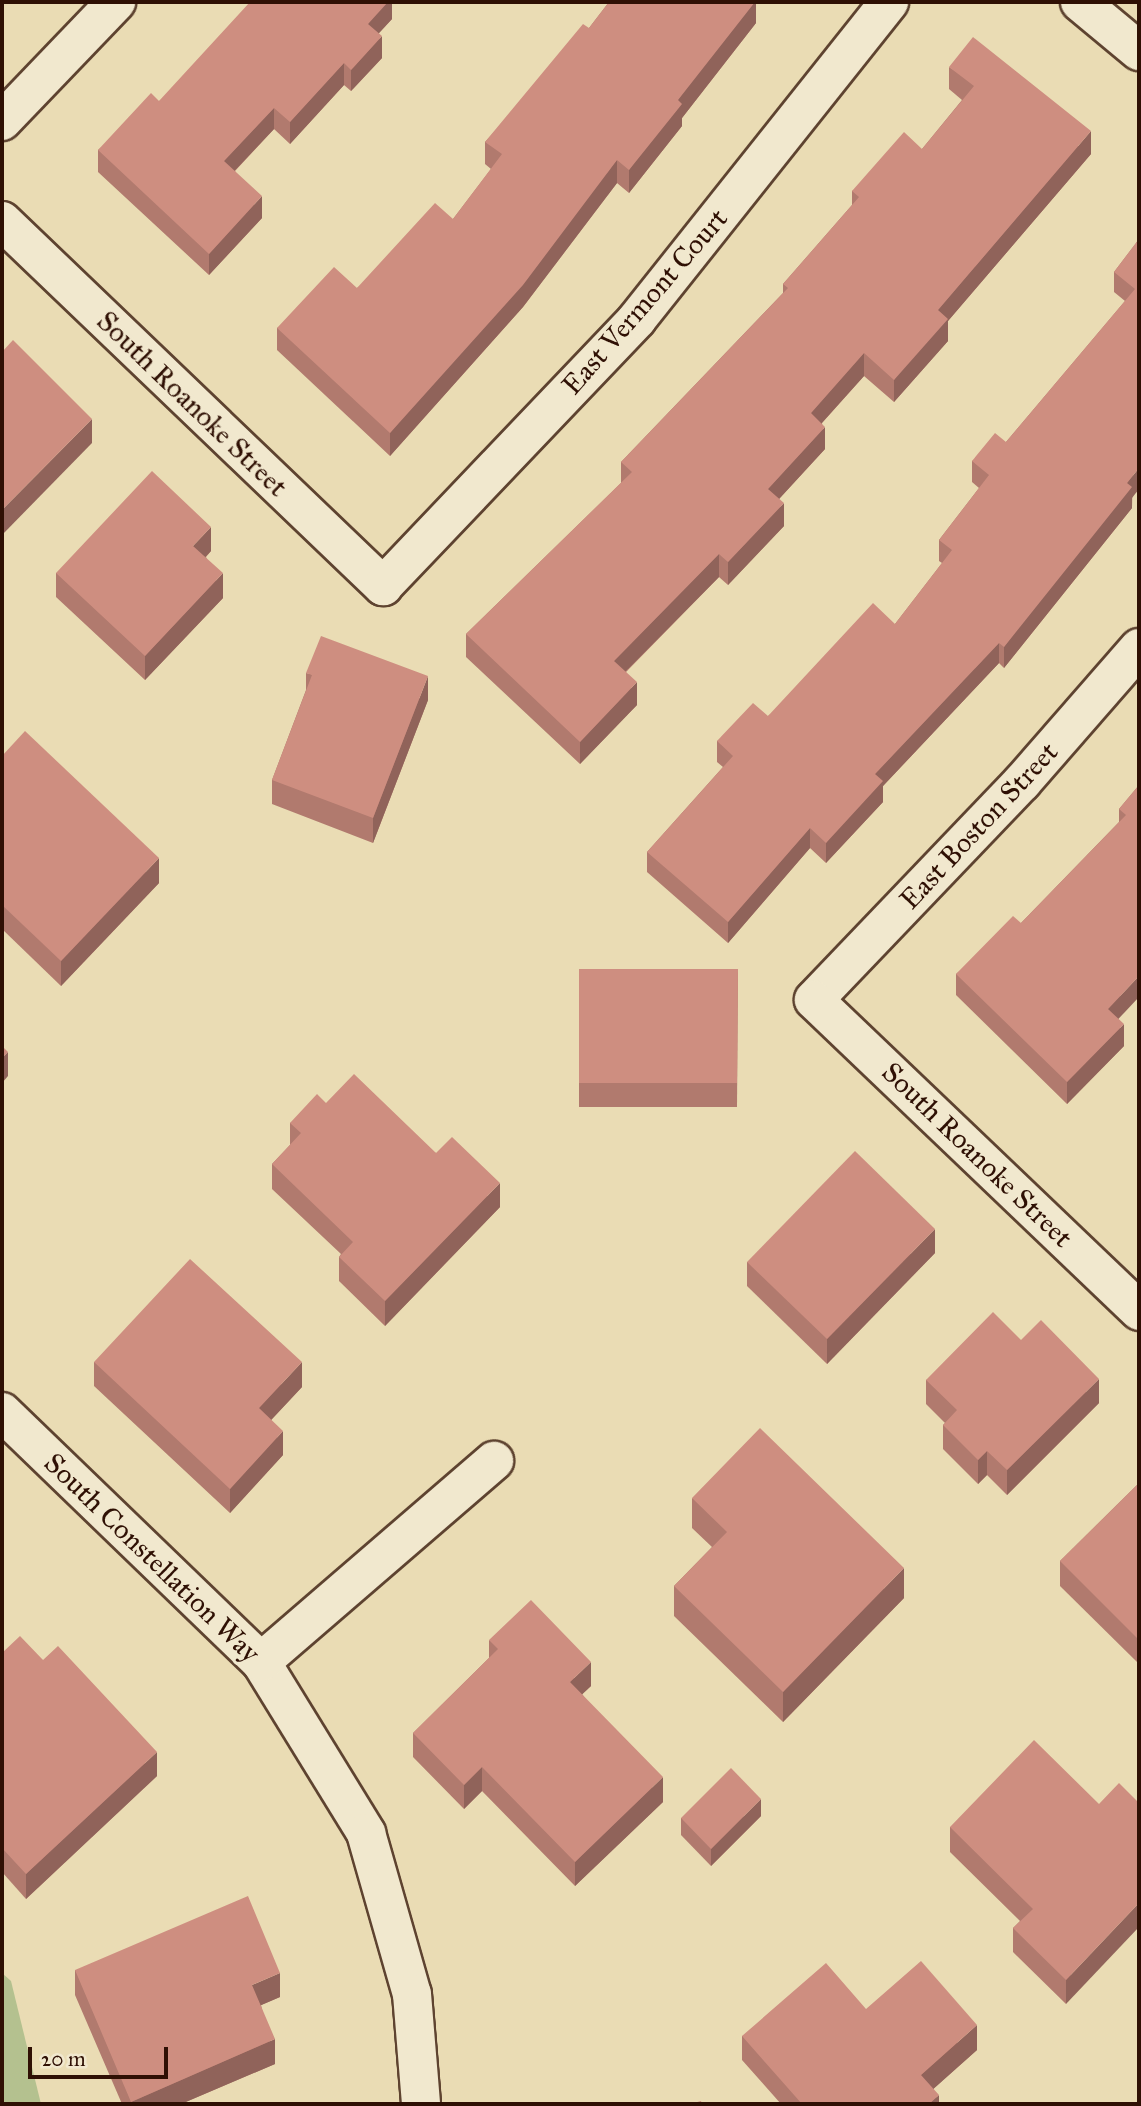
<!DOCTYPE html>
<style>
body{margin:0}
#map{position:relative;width:1141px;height:2106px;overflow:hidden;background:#eadcb4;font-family:"IM FELL Great Primer",serif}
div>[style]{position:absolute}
.green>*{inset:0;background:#b4c18f}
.roads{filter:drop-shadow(2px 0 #5e4330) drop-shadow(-2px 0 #5e4330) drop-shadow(0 2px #5e4330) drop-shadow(0 -2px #5e4330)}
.street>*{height:38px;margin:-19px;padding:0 19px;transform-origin:19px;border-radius:19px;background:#f1e8ce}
.wall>*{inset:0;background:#b17a6e}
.shaded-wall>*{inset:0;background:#90635a}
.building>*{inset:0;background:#ce8e80}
span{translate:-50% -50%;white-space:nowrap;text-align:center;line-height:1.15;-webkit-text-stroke:6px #f1e8ce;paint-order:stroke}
.street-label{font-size:28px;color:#2f1004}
.frame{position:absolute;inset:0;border:4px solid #2f1004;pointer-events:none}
.scale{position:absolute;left:28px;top:2047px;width:140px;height:32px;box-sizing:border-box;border:4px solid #2f1004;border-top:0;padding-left:9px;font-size:21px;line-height:24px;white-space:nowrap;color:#2f1004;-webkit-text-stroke:5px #f1e8ce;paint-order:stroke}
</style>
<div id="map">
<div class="green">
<i style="clip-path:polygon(2px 1973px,11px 1981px,41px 2104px,2px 2104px)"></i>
</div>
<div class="roads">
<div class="street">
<i style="left:1080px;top:2px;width:77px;rotate:39.7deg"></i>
<i style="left:2px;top:121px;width:165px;rotate:-46.2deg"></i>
<i style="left:2px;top:221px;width:528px;rotate:43.77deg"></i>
<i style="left:383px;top:586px;width:369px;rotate:-46.4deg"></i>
<i style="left:637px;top:319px;width:405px;rotate:-51.5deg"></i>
<i style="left:1139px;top:648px;width:178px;rotate:131.1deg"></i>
<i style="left:1022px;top:782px;width:301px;rotate:133.7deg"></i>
<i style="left:814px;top:1000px;width:450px;rotate:43.7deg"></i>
<i style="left:2px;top:1412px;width:360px;rotate:44deg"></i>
<i style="left:261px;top:1662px;width:201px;rotate:58.4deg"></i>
<i style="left:366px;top:1833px;width:167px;rotate:74.1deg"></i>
<i style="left:412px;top:1994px;width:110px;rotate:85.3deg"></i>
<i style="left:261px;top:1662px;width:308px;rotate:-40.8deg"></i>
</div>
</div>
<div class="wall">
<i style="clip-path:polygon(392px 2px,392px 19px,379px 33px,382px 58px,351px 91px,344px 85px,290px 144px,274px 129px,235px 171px,262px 218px,209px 275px,98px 172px,98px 150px,159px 101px)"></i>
<i style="clip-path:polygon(609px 2px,757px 2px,756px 4px,756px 23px,682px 118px,682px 126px,629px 193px,617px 183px,523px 307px,390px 456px,277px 350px,277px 328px,357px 288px,453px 219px,491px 169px,485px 164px,485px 142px,589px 28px)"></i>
<i style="clip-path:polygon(949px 67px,1091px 154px,948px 321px,948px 341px,894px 402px,864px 376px,822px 423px,825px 449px,779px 499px,784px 526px,728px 585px,719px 577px,626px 672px,637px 705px,580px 764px,466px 657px,466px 634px,621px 483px,621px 462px,783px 293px,783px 284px,852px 205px,852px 191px,922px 149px,962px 100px,949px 89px)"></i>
<i style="clip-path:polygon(1139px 239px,1132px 508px,1004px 668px,999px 663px,883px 786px,883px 802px,826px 863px,810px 848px,728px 943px,647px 872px,647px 852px,723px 767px,717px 762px,717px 741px,768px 716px,895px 624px,942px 563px,939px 561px,939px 540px,979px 488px,972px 482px,972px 461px,1006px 442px,1125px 301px,1114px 292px,1114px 272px)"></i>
<i style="clip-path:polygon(211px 551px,206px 557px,223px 598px,145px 680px,56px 597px,56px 573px)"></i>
<i style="clip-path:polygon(306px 673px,428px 700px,373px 843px,272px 804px,272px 780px,306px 690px)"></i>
<i style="clip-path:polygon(2px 756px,159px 883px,61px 986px,2px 929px)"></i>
<i style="clip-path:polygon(1139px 785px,1118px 1019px,1124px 1046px,1067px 1104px,956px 995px,956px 974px,1021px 923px,1119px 822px,1119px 809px)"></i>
<i style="clip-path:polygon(579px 969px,738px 969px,737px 1107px,579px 1107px)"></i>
<i style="clip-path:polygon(326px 1103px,436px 1153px,500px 1207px,385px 1326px,339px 1281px,339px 1257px,341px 1254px,272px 1189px,272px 1164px,290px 1145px,290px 1123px)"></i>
<i style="clip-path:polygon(1139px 1152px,1139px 1177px,1138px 1176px,1138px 1154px)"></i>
<i style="clip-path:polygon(935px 1253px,827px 1364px,747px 1286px,747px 1262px)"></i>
<i style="clip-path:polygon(1021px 1340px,1099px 1403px,1007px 1495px,987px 1475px,978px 1484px,943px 1449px,943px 1425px,945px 1423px,926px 1404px,926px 1380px)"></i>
<i style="clip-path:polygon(94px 1362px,302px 1387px,271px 1420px,283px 1455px,230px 1513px,94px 1386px)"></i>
<i style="clip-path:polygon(1139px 1483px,1137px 1662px,1060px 1586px,1060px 1561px)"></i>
<i style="clip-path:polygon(692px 1498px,904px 1598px,783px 1722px,674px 1616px,674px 1586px,712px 1547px,692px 1528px)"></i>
<i style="clip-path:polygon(489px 1640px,591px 1686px,582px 1694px,663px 1802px,575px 1886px,482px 1791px,464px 1809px,413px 1757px,413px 1733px,489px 1658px)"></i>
<i style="clip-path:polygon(2px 1653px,43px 1660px,157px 1776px,26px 1899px,2px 1872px)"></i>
<i style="clip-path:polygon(1099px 1804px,1066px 2004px,1013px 1952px,1013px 1928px,1020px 1921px,950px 1852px,950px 1827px)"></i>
<i style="clip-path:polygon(761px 1816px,711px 1866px,681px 1835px,681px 1818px)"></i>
<i style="clip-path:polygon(75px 1970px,280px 1997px,261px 2005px,275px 2064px,181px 2104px,122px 2104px,75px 1995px)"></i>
<i style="clip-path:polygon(866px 2009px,977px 2050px,933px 2089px,939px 2104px,781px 2104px,742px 2060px,742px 2036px)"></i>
</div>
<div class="shaded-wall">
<i style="clip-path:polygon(384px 2px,392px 2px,392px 19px,368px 45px,368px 24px)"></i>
<i style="clip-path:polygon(746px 2px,757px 2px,756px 4px,756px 23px,682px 118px,682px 126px,629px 193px,629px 170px)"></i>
<i style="clip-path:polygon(382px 36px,382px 58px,351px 91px,351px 70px)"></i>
<i style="clip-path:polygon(344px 63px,344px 85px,290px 144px,290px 122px)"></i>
<i style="clip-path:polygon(274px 108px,274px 129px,224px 182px,224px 161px)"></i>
<i style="clip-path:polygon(1091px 131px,1091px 154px,948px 321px,948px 341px,894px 402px,894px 380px,938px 310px)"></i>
<i style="clip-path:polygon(617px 160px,617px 183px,523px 307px,390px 456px,390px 433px)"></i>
<i style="clip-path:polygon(262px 196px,262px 218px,209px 275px,209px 254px)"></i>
<i style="clip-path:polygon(864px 353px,864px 376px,811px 435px,811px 413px)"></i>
<i style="clip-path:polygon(92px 419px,92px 443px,2px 535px,2px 510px)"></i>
<i style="clip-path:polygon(825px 427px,825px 449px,768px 511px,768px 489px)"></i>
<i style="clip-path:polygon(1139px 468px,1139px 489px,1132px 498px,1132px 508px,1004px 668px,1004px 647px,1127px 483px)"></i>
<i style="clip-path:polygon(784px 503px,784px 526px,728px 585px,728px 562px)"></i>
<i style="clip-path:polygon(211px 527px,211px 551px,193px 570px,193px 546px)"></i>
<i style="clip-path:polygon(719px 554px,719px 577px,614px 683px,614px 661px)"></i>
<i style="clip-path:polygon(223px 573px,223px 598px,145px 680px,145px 656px)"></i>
<i style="clip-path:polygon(999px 643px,999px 663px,883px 786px,883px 802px,826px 863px,826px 843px,875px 774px)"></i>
<i style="clip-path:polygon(428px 676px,428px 700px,373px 843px,373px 818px)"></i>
<i style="clip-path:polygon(637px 682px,637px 705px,580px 764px,580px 742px)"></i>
<i style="clip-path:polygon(810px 828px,810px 848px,728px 943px,728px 922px)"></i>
<i style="clip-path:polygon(159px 858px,159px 883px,61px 986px,61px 961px)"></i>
<i style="clip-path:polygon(1139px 976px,1139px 997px,1108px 1030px,1108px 1009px)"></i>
<i style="clip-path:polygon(1124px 1024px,1124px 1046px,1067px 1104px,1067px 1082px)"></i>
<i style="clip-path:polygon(8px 1052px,8px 1076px,2px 1083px,2px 1058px)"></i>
<i style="clip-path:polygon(500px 1183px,500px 1207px,385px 1326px,385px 1301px)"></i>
<i style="clip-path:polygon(935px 1229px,935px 1253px,827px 1364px,827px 1339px)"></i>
<i style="clip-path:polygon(302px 1362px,302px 1387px,259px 1433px,259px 1408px)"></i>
<i style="clip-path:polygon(1099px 1379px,1099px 1403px,1007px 1495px,1007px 1470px)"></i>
<i style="clip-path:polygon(283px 1431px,283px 1455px,230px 1513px,230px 1489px)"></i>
<i style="clip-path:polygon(987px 1451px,987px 1475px,978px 1484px,978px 1460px)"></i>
<i style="clip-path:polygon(904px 1568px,904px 1598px,783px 1722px,783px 1692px)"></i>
<i style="clip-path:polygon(1139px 1636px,1139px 1660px,1137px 1662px,1137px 1638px)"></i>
<i style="clip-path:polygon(591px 1662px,591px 1686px,570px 1706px,570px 1682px)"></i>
<i style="clip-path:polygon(157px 1752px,157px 1776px,26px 1899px,26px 1874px)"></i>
<i style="clip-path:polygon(482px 1767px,482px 1791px,464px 1809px,464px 1785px)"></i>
<i style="clip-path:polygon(663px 1777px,663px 1802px,575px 1886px,575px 1862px)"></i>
<i style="clip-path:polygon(761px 1799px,761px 1816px,711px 1866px,711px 1849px)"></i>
<i style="clip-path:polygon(1139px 1903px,1139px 1927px,1066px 2004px,1066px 1980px)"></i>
<i style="clip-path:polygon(280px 1973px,280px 1997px,252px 2009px,252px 1985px)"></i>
<i style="clip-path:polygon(977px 2025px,977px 2050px,921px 2100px,921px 2075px)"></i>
<i style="clip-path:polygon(275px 2039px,275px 2064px,181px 2104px,131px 2104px,131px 2102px)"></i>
<i style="clip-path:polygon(939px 2095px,939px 2104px,929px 2104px)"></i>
</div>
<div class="building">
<i style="clip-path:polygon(250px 2px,388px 2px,368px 24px,382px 36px,351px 70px,344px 63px,290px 122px,274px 108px,224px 161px,262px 196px,209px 254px,98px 150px,151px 93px,159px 101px)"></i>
<i style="clip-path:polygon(609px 2px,755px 2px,678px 100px,682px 104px,629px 170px,617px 160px,523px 285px,390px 433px,277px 328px,334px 267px,357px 288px,435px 203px,453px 219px,502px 154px,485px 142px,583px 24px,589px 28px)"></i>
<i style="clip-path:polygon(973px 37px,1091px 131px,938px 310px,948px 319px,894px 380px,864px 353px,811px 413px,825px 427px,768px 489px,784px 503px,728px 562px,719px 554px,614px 661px,637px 682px,580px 742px,466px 634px,632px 472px,621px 462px,788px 288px,783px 284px,859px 197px,852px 191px,904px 132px,922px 149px,974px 86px,949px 67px)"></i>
<i style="clip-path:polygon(1139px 239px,1139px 468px,1127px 483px,1132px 487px,1004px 647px,999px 643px,875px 774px,883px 781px,826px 843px,810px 828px,728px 922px,647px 852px,733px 756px,717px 741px,753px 703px,768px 716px,873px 603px,895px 624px,952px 550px,939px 540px,989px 475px,972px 461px,995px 433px,1006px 442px,1135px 289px,1114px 272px)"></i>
<i style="clip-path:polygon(13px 340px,92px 419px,2px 510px,2px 352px)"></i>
<i style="clip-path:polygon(152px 471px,211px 527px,193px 546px,223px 573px,145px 656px,56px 573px)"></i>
<i style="clip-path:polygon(321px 636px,428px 676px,373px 818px,272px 780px,312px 675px,306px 673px)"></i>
<i style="clip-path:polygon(25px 731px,159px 858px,61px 961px,2px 905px,2px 756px)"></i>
<i style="clip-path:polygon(1139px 785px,1139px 976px,1108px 1009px,1124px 1024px,1067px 1082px,956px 974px,1013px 916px,1021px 923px,1126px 815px,1119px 809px)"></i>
<i style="clip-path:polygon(579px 969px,738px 969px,737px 1083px,579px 1083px)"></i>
<i style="clip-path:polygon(2px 1046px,8px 1052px,2px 1058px)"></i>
<i style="clip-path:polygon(354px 1074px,436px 1153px,452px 1137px,500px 1183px,385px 1301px,339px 1257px,353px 1242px,272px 1164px,301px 1133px,290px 1123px,317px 1094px,326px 1103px)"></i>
<i style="clip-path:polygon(855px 1151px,935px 1229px,827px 1339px,747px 1262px)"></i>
<i style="clip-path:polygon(190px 1259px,302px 1362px,259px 1408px,283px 1431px,230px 1489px,94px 1362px)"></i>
<i style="clip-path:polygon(993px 1312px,1021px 1340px,1041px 1320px,1099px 1379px,1007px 1470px,987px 1451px,978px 1460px,943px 1425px,957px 1410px,926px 1380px)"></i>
<i style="clip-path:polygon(760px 1428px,904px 1568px,783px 1692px,674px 1586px,727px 1532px,692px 1498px)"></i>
<i style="clip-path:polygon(1139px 1483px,1139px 1636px,1137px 1638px,1060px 1561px)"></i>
<i style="clip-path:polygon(531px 1600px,591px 1662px,570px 1682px,663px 1777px,575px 1862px,482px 1767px,464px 1785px,413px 1733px,498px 1649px,489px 1640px)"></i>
<i style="clip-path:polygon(20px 1636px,43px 1660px,58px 1646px,157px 1752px,26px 1874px,2px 1848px,2px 1653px)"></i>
<i style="clip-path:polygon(1034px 1740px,1099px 1804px,1119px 1783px,1139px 1803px,1139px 1903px,1066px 1980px,1013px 1928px,1033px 1909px,950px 1827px)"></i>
<i style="clip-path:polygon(731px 1768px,761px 1799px,711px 1849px,681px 1818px)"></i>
<i style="clip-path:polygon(248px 1896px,280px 1973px,252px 1985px,275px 2039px,131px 2102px,75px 1970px)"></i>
<i style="clip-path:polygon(921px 1961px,977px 2025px,921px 2075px,939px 2095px,929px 2104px,802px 2104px,742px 2036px,826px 1963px,866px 2009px)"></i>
<i style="clip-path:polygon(701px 2101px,702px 2104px,690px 2104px)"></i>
</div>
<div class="street-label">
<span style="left:645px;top:302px;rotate:-49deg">East Vermont Court</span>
<span style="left:192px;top:404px;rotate:44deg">South Roanoke Street</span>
<span style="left:979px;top:826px;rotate:-47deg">East Boston Street</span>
<span style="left:977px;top:1155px;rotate:44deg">South Roanoke Street</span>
<span style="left:152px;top:1558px;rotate:44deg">South Constellation Way</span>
</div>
<div class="frame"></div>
<div class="scale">20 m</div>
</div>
